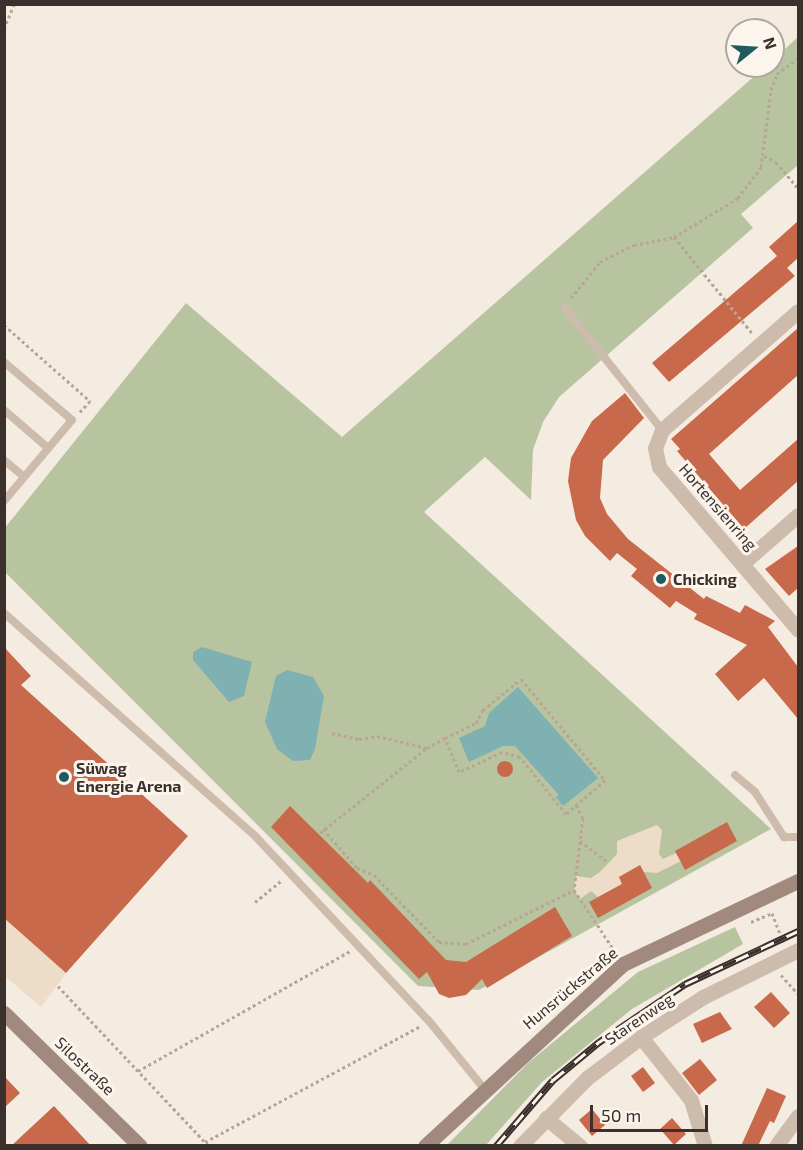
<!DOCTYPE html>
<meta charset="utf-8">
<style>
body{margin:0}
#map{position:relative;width:803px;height:1150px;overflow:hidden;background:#f4ebe1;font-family:"Exo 2",sans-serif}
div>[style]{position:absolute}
.green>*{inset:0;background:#b8c4a0}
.plaza>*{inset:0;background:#ecdcc8}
.water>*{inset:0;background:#7fb0b2}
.building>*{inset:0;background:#c8694b}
.round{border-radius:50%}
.path>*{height:3px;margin-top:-1.5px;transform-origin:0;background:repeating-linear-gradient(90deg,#b9a596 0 3px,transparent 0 6px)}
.lane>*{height:8px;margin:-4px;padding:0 4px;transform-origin:4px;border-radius:4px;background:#cdbbac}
.street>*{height:15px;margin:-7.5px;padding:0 7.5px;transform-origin:7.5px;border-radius:7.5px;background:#cdbbac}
.secondary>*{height:15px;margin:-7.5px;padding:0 7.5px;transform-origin:7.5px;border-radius:7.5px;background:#a18a7d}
.rail>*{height:7px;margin-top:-3.5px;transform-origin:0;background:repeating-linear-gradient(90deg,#fbf5ee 0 14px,#3b302b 0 28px);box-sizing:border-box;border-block:2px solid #3b302b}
.dots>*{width:16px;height:16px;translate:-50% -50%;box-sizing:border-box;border:3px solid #fbf5ee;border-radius:50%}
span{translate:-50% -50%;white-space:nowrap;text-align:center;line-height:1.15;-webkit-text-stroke:6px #fbf5ee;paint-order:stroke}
.street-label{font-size:16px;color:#3b302b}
.poi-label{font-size:16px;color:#3b302b;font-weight:700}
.left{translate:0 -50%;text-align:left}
.frame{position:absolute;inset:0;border:6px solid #3b302b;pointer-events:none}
.north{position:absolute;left:725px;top:18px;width:60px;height:60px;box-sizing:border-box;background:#fbf5ee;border:2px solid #aea6a0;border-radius:50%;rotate:72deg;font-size:16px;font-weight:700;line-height:24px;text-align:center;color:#3b302b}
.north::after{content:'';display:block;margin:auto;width:21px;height:27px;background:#1f5a5e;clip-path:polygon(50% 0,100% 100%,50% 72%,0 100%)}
.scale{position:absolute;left:590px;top:1105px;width:118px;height:27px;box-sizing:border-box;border:3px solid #3b302b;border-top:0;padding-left:8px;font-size:18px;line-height:21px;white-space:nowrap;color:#3b302b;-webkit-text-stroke:4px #fbf5ee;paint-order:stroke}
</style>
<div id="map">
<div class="green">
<i style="clip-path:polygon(798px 37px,798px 165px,741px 214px,753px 228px,559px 397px,543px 422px,533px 450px,531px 500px,485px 457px,424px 512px,771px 829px,479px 990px,418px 986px,5px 572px,4px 529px,186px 303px,342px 437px,766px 66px,773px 66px,773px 60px)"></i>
<i style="clip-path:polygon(735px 927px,743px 944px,632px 1009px,542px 1082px,486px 1145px,447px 1145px,528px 1063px,638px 972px)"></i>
</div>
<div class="plaza">
<i style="clip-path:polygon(657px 825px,662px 830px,659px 854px,663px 859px,676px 853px,681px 861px,657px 873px,644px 872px,640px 866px,619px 877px,622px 884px,598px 897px,591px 891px,580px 899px,574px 890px,576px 876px,591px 878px,600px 872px,617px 854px,617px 841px)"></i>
<i style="clip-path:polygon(4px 918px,66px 973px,41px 1007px,5px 976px)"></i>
</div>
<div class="water">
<i style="clip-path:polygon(202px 647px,252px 662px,244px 696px,229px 702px,193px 660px,193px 652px)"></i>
<i style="clip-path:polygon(287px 670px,313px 677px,324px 696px,315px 749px,310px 760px,293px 761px,277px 749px,265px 722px,276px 676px)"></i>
<i style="clip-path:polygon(518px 687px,598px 778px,563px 806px,556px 797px,559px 795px,515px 746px,503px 746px,469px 762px,459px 738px,485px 726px,489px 713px)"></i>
</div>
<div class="building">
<i style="clip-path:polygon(798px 221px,798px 258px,787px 268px,795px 276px,669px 382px,652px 363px,777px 256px,769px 247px)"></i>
<i style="clip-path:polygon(798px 328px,798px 375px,709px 454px,740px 490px,798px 439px,798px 481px,744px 529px,677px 451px,680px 449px,671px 439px)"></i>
<i style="clip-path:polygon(625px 393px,644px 418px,603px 460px,600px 498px,607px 514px,628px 539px,704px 599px,706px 596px,740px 613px,745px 605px,775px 621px,768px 627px,798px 667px,798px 719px,764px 678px,738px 701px,715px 674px,747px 645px,694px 619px,697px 614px,676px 601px,670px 608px,631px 576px,637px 569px,617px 553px,610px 561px,585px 536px,576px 520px,568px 481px,571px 458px,592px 421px)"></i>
<i style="clip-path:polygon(798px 546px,798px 588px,789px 596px,765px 569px)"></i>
<i style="clip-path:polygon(4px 647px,31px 676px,21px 685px,188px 836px,66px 973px,4px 918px)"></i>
<i class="round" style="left:497px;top:761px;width:16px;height:16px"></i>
<i style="clip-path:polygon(290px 806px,368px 883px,370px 880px,446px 960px,466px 962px,555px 907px,572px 936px,487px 988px,482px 979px,466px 995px,449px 998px,439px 994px,427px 972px,419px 979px,271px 827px)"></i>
<i style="clip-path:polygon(727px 822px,737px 841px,685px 870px,675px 851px)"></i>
<i style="clip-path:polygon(640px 865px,652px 888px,598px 918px,589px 902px,622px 884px,619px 877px)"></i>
<i style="clip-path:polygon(771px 992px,790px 1013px,774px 1028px,754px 1007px)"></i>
<i style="clip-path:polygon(720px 1012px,732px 1029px,702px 1043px,693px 1024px)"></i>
<i style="clip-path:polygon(700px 1059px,717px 1080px,699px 1095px,682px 1073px)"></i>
<i style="clip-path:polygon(643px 1067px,655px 1083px,643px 1092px,631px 1076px)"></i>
<i style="clip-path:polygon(4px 1076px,20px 1093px,4px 1108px)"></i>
<i style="clip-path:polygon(767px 1088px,786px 1096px,774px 1123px,770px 1121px,758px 1146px,741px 1146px)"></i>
<i style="clip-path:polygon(54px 1106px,91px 1146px,11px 1146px)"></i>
<i style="clip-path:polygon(592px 1109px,605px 1125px,592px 1136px,579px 1120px)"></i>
<i style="clip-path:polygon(672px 1118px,686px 1134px,674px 1145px,660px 1129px)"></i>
</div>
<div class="path">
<i style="left:4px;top:29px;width:27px;rotate:-68deg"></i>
<i style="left:764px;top:156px;width:13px;rotate:27deg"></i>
<i style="left:776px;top:162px;width:34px;rotate:50deg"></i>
<i style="left:674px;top:237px;width:124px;rotate:50.9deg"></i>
<i style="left:571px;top:298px;width:46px;rotate:-51.1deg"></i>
<i style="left:600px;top:262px;width:38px;rotate:-27deg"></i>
<i style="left:634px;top:245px;width:41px;rotate:-11.3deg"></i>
<i style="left:674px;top:237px;width:75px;rotate:-31.4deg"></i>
<i style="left:738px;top:198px;width:39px;rotate:-53deg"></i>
<i style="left:761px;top:167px;width:78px;rotate:-82.6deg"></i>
<i style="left:771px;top:90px;width:17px;rotate:-69deg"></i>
<i style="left:777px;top:74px;width:26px;rotate:-37deg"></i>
<i style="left:4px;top:325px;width:115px;rotate:41.5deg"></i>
<i style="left:90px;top:401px;width:16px;rotate:133deg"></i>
<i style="left:332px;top:733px;width:28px;rotate:13deg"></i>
<i style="left:359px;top:739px;width:18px;rotate:-9deg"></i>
<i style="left:377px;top:736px;width:51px;rotate:13.5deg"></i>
<i style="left:576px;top:805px;width:15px;rotate:62deg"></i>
<i style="left:583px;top:818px;width:73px;rotate:97.1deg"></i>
<i style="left:574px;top:890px;width:76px;rotate:56.3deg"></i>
<i style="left:323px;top:829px;width:52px;rotate:48.9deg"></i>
<i style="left:357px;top:868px;width:18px;rotate:22deg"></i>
<i style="left:374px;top:875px;width:93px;rotate:45.9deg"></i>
<i style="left:439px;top:942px;width:27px;rotate:4deg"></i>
<i style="left:466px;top:944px;width:121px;rotate:-26.6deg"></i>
<i style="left:320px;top:833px;width:137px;rotate:-38.5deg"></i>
<i style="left:427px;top:748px;width:21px;rotate:-29deg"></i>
<i style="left:445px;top:738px;width:34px;rotate:-26deg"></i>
<i style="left:476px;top:723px;width:15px;rotate:-62deg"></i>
<i style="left:483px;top:710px;width:49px;rotate:-39.2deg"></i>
<i style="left:521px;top:679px;width:131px;rotate:50.3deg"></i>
<i style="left:605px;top:780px;width:52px;rotate:138.9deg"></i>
<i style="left:566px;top:814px;width:73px;rotate:-128.9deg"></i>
<i style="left:520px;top:757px;width:19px;rotate:-164deg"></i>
<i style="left:502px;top:752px;width:47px;rotate:155.1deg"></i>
<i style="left:459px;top:772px;width:37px;rotate:-112deg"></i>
<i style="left:580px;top:841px;width:34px;rotate:37deg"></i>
<i style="left:255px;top:902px;width:35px;rotate:-39deg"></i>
<i style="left:751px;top:922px;width:23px;rotate:-23deg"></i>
<i style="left:772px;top:913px;width:31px;rotate:69deg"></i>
<i style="left:781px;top:975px;width:25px;rotate:48deg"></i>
<i style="left:58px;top:986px;width:220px;rotate:46.7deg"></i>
<i style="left:138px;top:1071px;width:244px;rotate:-29.5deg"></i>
<i style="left:205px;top:1142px;width:244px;rotate:-28.3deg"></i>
</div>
<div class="lane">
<i style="left:565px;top:308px;width:156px;rotate:51.5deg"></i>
<i style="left:4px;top:362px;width:89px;rotate:40.5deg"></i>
<i style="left:72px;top:420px;width:106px;rotate:130deg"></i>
<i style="left:4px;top:410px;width:58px;rotate:40.8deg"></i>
<i style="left:4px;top:460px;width:26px;rotate:40deg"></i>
<i style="left:4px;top:613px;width:337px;rotate:41.6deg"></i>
<i style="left:256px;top:837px;width:253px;rotate:46.8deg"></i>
<i style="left:429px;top:1021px;width:89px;rotate:50.9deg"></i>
<i style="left:735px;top:775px;width:26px;rotate:40deg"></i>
<i style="left:755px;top:792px;width:54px;rotate:57.2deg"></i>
<i style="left:784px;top:837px;width:14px"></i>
</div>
<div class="street">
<i style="left:798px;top:311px;width:181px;rotate:138.8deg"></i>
<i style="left:662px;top:430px;width:19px;rotate:111deg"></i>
<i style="left:655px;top:448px;width:19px;rotate:78deg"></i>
<i style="left:659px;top:467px;width:214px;rotate:49.5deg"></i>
<i style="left:743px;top:563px;width:73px;rotate:-41.1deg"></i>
<i style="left:641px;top:1037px;width:80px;rotate:51.6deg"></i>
<i style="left:691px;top:1100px;width:48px;rotate:73.1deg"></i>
<i style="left:546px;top:1118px;width:44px;rotate:39.5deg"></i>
<i style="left:520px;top:1146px;width:95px;rotate:-45.4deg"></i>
<i style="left:587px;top:1078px;width:68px;rotate:-37.2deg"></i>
<i style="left:641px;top:1037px;width:74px;rotate:-32.8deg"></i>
<i style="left:703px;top:997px;width:106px;rotate:-26.3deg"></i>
<i style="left:776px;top:1146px;width:37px;rotate:-54deg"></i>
</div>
<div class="secondary">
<i style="left:4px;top:1013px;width:190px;rotate:44.4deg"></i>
<i style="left:425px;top:1146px;width:269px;rotate:-42.6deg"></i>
<i style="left:623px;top:964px;width:194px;rotate:-25.4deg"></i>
</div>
<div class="rail">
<i style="left:496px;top:1146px;width:87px;rotate:-49.2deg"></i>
<i style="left:553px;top:1080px;width:60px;rotate:-39.6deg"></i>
<i style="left:599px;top:1042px;width:104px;rotate:-34deg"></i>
<i style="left:685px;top:984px;width:125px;rotate:-25.1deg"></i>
</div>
<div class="dots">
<i style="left:661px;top:579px;background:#1f5a5e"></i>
<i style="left:64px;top:777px;background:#1f5a5e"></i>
</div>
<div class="street-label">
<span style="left:718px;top:507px;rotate:49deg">Hortensienring</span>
<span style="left:570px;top:988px;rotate:-40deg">Hunsrückstraße</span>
<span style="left:639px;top:1019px;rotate:-34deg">Starenweg</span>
<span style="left:85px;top:1066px;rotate:44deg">Silostraße</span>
</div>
<div class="poi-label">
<span class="left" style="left:673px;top:579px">Chicking</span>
<span class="left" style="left:76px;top:777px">Süwag<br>Energie Arena</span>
</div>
<div class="frame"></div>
<div class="north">N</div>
<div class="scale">50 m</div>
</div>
